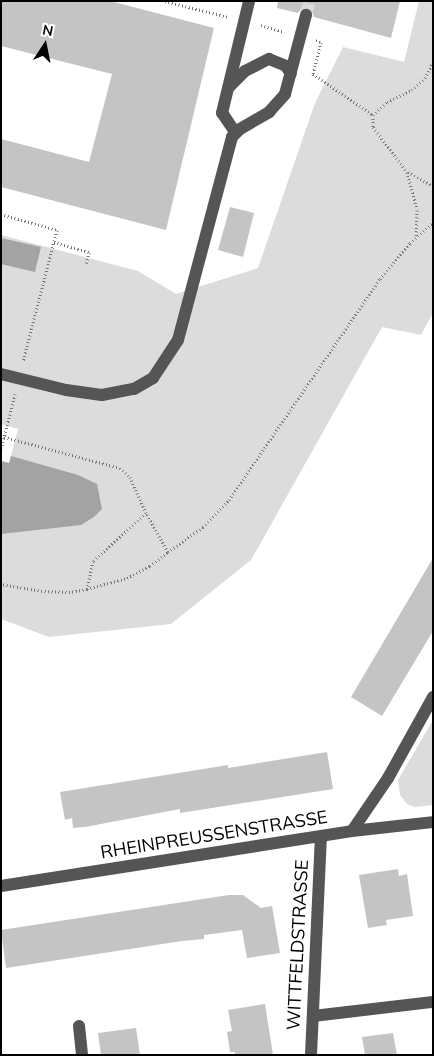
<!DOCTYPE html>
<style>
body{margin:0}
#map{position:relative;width:434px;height:1056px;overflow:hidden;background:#fff;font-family:Mulish,sans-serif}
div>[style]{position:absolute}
.green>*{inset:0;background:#dcdcdc}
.water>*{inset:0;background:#a3a3a3}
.building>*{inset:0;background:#c4c4c4}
.minor-tunnel>*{height:12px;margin-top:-6px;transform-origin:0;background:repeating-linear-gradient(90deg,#d9d9d9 0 12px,transparent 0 18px)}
.path>*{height:3px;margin-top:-1.5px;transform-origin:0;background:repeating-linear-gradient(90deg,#777 0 1px,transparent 0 3.5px)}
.minor>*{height:12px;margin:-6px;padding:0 6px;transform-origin:6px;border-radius:6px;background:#555}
span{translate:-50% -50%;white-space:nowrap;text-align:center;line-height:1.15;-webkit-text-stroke:4.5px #fff;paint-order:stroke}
.street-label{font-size:18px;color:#000}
.frame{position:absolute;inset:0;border:2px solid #000;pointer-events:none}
.north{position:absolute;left:20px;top:20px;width:50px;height:50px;-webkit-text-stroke:4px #fff;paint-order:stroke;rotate:11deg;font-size:14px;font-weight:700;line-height:20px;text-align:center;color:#000}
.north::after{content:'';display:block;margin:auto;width:18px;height:22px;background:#000;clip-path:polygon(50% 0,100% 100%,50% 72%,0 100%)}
</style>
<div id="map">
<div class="green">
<i style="clip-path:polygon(419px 1px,433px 1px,433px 313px,421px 335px,382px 327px,251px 560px,171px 624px,49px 637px,1px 619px,1px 461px,9px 463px,18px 429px,1px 424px,1px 235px,138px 271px,176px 294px,258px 268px,315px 103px,343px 47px,404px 62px)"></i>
<i style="clip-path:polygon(433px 720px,433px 805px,414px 807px,407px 804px,400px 795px,398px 780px)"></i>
</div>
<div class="water">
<i style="clip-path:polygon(1px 238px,41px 247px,35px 272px,1px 264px)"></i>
<i style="clip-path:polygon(11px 456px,78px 475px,97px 484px,102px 509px,94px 517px,81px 525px,1px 534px,1px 461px,9px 463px)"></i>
</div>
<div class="building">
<i style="clip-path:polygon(1px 1px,110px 1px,214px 28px,166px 230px,1px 187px,1px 139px,89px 162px,112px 74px,1px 46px)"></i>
<i style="clip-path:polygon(278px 1px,400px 1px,391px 38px,314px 17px,312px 10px,308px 7px,301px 9px,298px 13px,277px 8px)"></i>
<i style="clip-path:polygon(230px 207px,254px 213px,243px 257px,218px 250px)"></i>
<i style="clip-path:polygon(433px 558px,433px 631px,382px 716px,351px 697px)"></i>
<i style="clip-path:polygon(327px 752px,333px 789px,180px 813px,180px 809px,85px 827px,73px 828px,72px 818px,65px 820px,60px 792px,228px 765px,228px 768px)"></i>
<i style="clip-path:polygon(398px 869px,399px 876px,407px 874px,413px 916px,386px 920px,387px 925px,368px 928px,359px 875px)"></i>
<i style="clip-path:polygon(229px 895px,243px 895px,261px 908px,272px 906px,280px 953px,247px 958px,242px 930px,204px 935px,204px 939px,182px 941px,6px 968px,1px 930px)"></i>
<i style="clip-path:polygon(265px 1004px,273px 1055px,235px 1055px,235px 1052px,230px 1052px,227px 1032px,232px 1031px,228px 1010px)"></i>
<i style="clip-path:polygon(136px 1028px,140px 1055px,101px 1055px,98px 1033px)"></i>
<i style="clip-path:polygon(393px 1033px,397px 1055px,365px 1055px,362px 1037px)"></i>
</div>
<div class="minor-tunnel">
<i style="left:306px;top:15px;width:15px;rotate:-74deg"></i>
</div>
<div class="path">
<i style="left:165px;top:1px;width:65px;rotate:14.3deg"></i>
<i style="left:261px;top:25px;width:24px;rotate:17deg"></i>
<i style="left:316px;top:40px;width:5px;rotate:22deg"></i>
<i style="left:321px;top:42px;width:33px;rotate:104deg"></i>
<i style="left:313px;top:74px;width:73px;rotate:34.3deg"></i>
<i style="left:373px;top:115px;width:12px;rotate:90deg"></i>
<i style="left:373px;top:127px;width:56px;rotate:52.9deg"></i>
<i style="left:407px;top:172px;width:39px;rotate:75deg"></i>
<i style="left:417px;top:210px;width:27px;rotate:92deg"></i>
<i style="left:373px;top:115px;width:19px;rotate:-43deg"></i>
<i style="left:387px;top:102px;width:28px;rotate:-26deg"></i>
<i style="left:412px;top:90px;width:18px;rotate:-43deg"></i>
<i style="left:425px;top:78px;width:18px;rotate:-63deg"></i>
<i style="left:408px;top:172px;width:29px;rotate:29deg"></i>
<i style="left:1px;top:214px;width:58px;rotate:15.9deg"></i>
<i style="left:57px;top:230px;width:135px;rotate:104.5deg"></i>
<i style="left:54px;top:242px;width:36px;rotate:16deg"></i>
<i style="left:89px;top:252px;width:13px;rotate:103deg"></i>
<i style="left:1px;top:436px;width:123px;rotate:15.1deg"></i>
<i style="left:120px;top:468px;width:13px;rotate:42deg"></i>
<i style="left:130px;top:477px;width:39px;rotate:66deg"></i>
<i style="left:146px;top:513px;width:72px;rotate:137.8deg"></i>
<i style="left:93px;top:561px;width:29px;rotate:102deg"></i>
<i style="left:87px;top:589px;width:17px;rotate:170deg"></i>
<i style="left:70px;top:592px;width:28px;rotate:-178deg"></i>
<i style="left:42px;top:591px;width:42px;rotate:-170.3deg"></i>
<i style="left:1px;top:449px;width:57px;rotate:-75.7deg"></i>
<i style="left:168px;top:552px;width:43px;rotate:-35.5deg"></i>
<i style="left:203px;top:527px;width:37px;rotate:-46deg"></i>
<i style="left:229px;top:500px;width:268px;rotate:-55.7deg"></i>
<i style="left:380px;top:279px;width:47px;rotate:-50.2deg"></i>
<i style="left:410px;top:243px;width:31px;rotate:-42deg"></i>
<i style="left:87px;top:589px;width:41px;rotate:-15.4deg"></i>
<i style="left:127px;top:578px;width:26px;rotate:-28deg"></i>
<i style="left:150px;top:566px;width:23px;rotate:-38deg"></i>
<i style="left:168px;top:552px;width:45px;rotate:-119.4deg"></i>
</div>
<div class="minor">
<i style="left:228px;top:88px;width:24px;rotate:-45deg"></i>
<i style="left:245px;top:71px;width:27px;rotate:-27deg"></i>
<i style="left:269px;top:59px;width:18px;rotate:22deg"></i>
<i style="left:286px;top:66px;width:9px;rotate:58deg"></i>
<i style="left:235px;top:132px;width:23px;rotate:-124deg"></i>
<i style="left:222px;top:113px;width:115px;rotate:-76.4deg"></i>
<i style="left:1px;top:374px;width:67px;rotate:13.8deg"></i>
<i style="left:66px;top:390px;width:36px;rotate:8deg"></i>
<i style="left:102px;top:395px;width:33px;rotate:-11deg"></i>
<i style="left:134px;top:389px;width:22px;rotate:-30deg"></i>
<i style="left:153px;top:378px;width:45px;rotate:-56.7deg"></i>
<i style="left:178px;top:340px;width:210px;rotate:-75.1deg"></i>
<i style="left:232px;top:137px;width:11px;rotate:-45deg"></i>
<i style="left:240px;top:129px;width:34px;rotate:-30deg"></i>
<i style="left:269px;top:112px;width:24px;rotate:-48deg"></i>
<i style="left:285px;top:94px;width:82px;rotate:-75.1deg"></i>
<i style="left:352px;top:831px;width:64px;rotate:-55.8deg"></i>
<i style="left:388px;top:778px;width:93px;rotate:-60.9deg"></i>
<i style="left:1px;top:886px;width:355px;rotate:-8.9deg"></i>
<i style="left:352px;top:831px;width:81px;rotate:-6.3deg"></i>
<i style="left:313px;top:1016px;width:121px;rotate:-6.7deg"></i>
<i style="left:79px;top:1026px;width:29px;rotate:84deg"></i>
<i style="left:311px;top:1055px;width:218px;rotate:-87.4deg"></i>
</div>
<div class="street-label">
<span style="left:214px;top:835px;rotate:-9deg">RHEINPREUSSENSTRASSE</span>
<span style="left:298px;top:945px;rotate:-87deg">WITTFELDSTRASSE</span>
</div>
<div class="frame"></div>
<div class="north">N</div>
</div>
